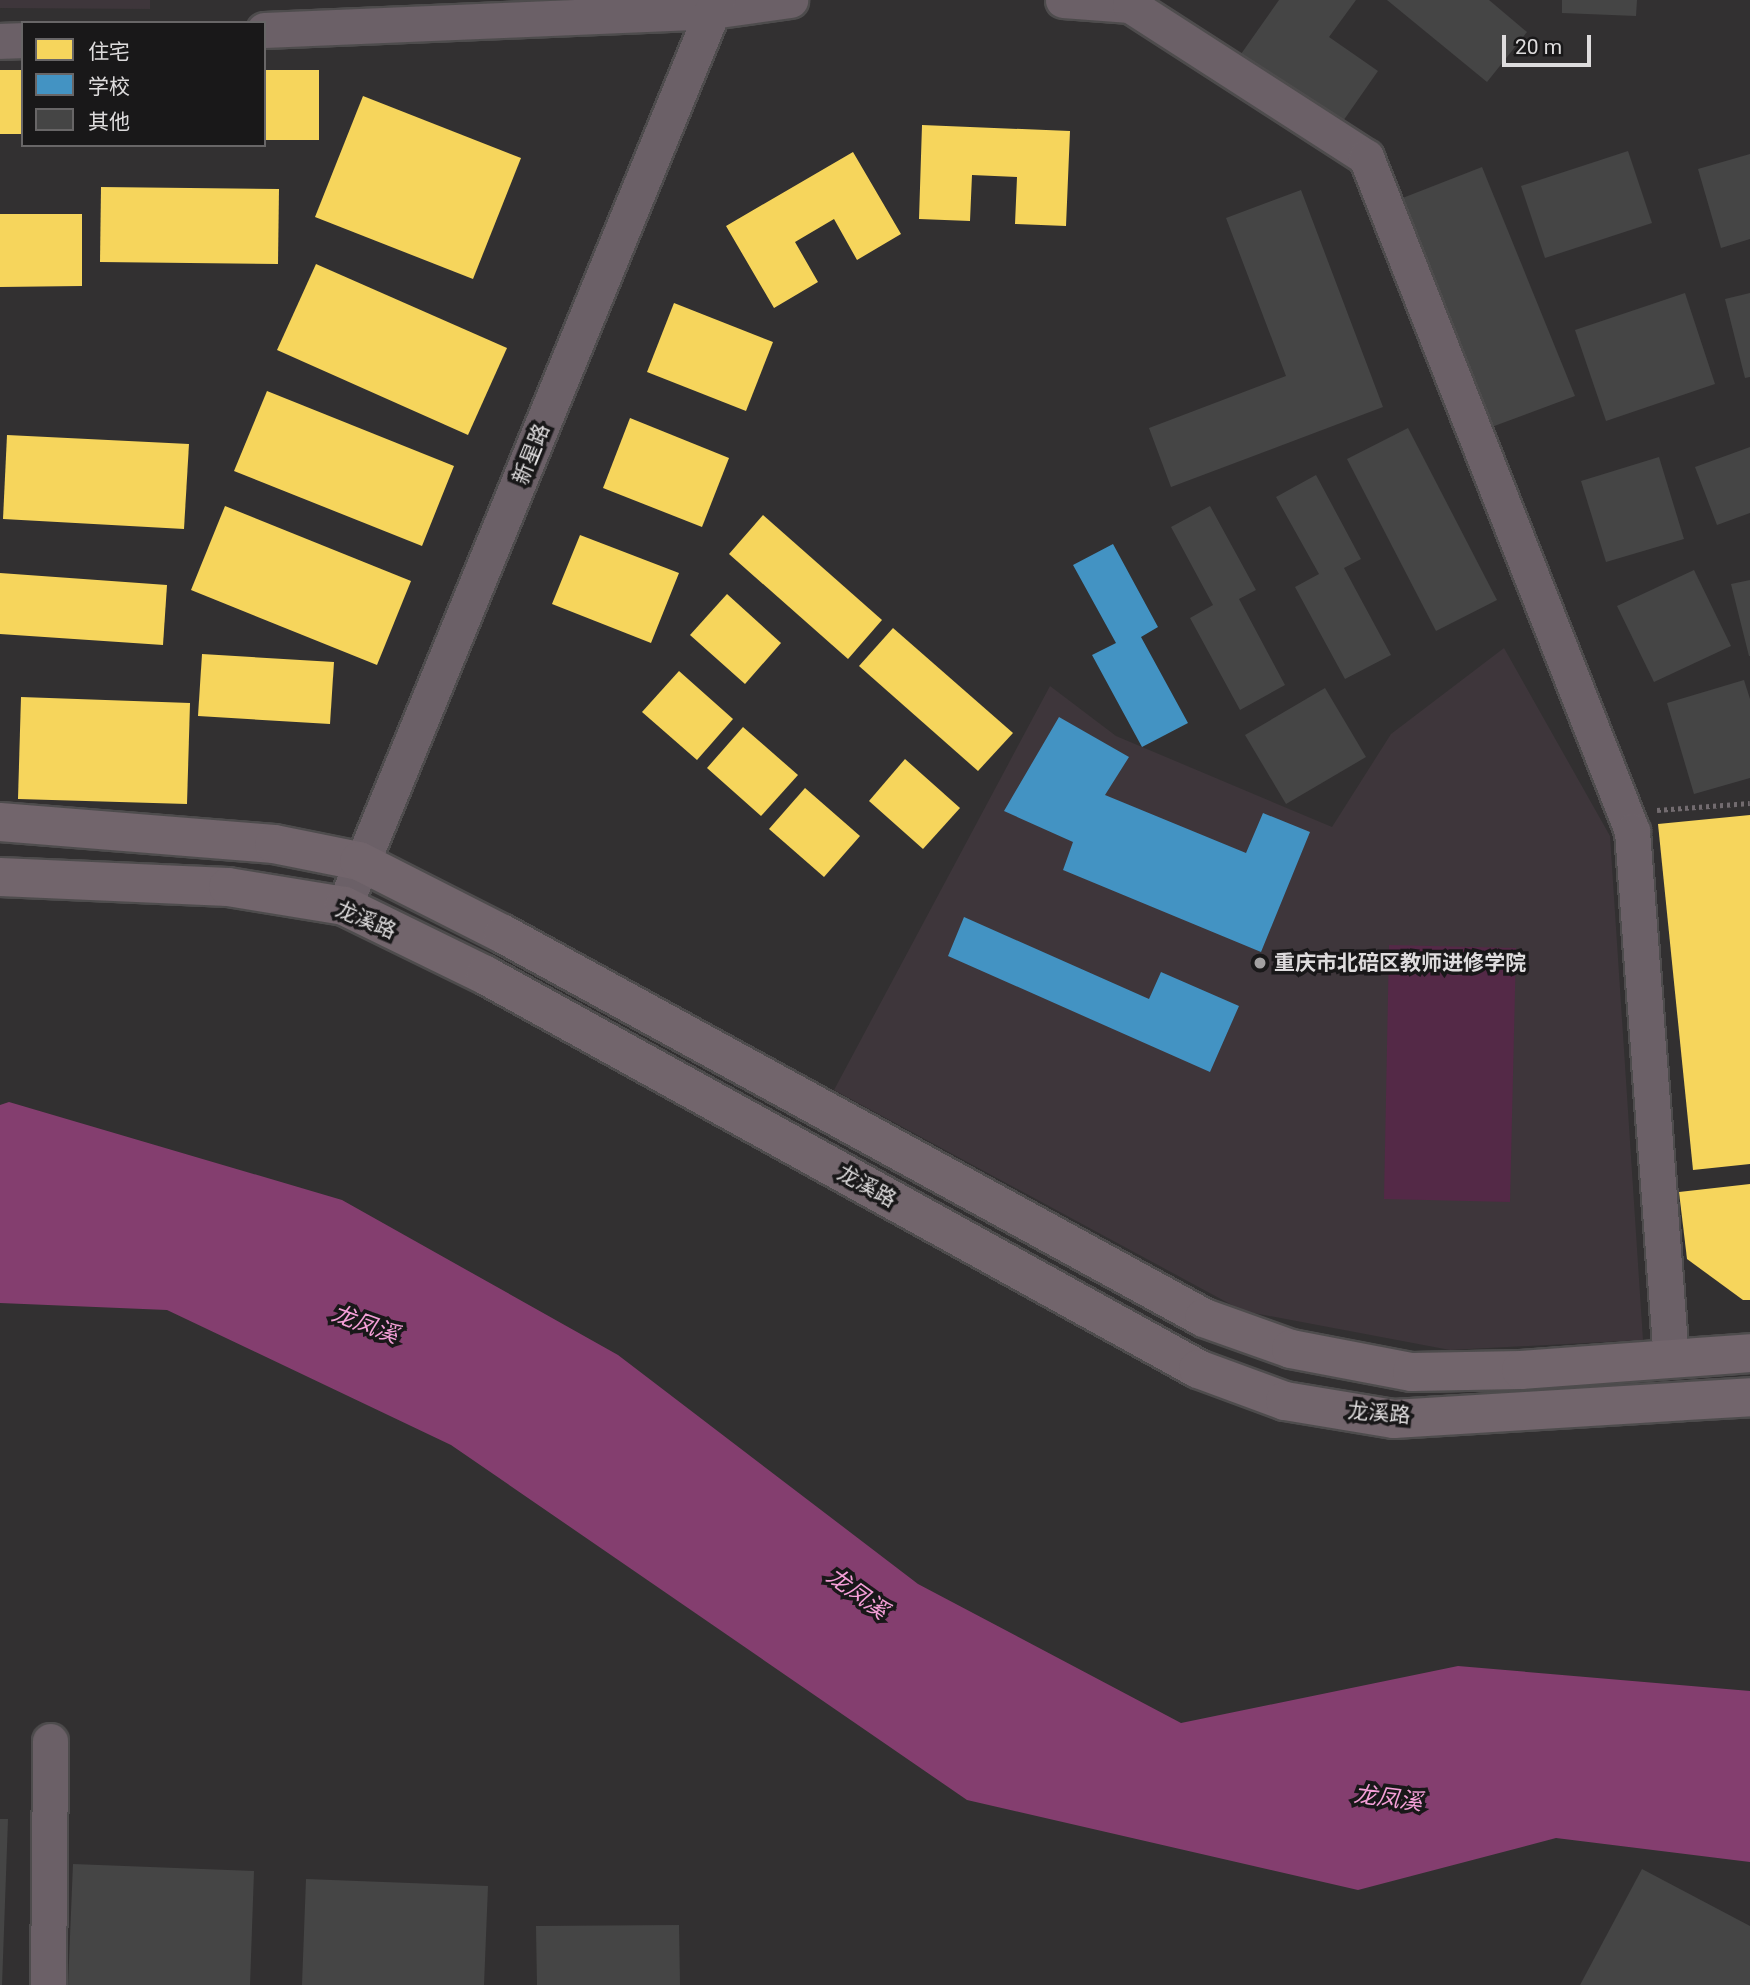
<!DOCTYPE html>
<meta charset="utf-8">
<style>
body{margin:0}
#map{position:relative;width:1750px;height:1985px;overflow:hidden;background:#323031;font-family:Roboto,"Noto Sans SC",sans-serif}
div>[style]{position:absolute}
.built>*{inset:0;background:#3e363b}
.green>*{inset:0;background:#542947}
.water>*{inset:0;background:#843e6f}
.homes>*{inset:0;background:#f6d55c}
.schools>*{inset:0;background:#4393c3}
.building>*{inset:0;background:#454545}
.path>*{height:4.5px;margin-top:-2.25px;transform-origin:0;background:repeating-linear-gradient(90deg,#726b6f 0 3.5px,transparent 0 7px)}
.roads{filter:drop-shadow(2px 0 #4e4c4d) drop-shadow(-2px 0 #4e4c4d) drop-shadow(0 2px #4e4c4d) drop-shadow(0 -2px #4e4c4d)}
.minor>*{height:35px;margin:-17.5px;padding:0 17.5px;transform-origin:17.5px;border-radius:17.5px;background:#6b6067}
.highway>*{height:38px;margin:-19px;padding:0 19px;transform-origin:19px;border-radius:19px;background:#72656c}
.dots>*{width:19px;height:19px;translate:-50% -50%;box-sizing:border-box;border:4px solid #191819;border-radius:50%}
span{translate:-50% -50%;white-space:nowrap;text-align:center;line-height:1.15;-webkit-text-stroke:7px #191819;paint-order:stroke}
.street-label{font-size:21px;color:#dedcdd}
.poi-label{font-size:21px;color:#dedcdd;font-weight:700}
.left{translate:0 -50%;text-align:left}
.water-label{font-size:23px;color:#f49fd7;font-style:italic}
.legend{position:absolute;left:21px;top:21px;width:245px;height:126px;box-sizing:border-box;background:#191819;border:2px solid #686667;margin:0;padding:9px 12px;list-style:none;font-size:21px;color:#dedcdd}
.legend li{display:flex;align-items:center;gap:14px;height:35px}
.legend b{width:35px;border:2px solid #686667}
.scale{position:absolute;left:1502px;top:35px;width:89px;height:32px;box-sizing:border-box;border:4px solid #dedcdd;border-top:0;padding-left:9px;font-size:21px;line-height:24px;white-space:nowrap;color:#dedcdd;-webkit-text-stroke:5px #191819;paint-order:stroke}
</style>
<div id="map">
<div class="built">
<i style="clip-path:polygon(0 0,150px 0,150px 9px,0 8px)"></i>
<i style="clip-path:polygon(1504px 648px,1610px 836px,1643px 1340px,1450px 1350px,1243px 1311px,834px 1090px,1050px 686px,1116px 736px,1332px 827px,1391px 734px)"></i>
</div>
<div class="green">
<i style="clip-path:polygon(1389px 945px,1516px 948px,1510px 1202px,1384px 1199px)"></i>
</div>
<div class="water">
<i style="clip-path:polygon(9px 1102px,342px 1200px,618px 1355px,918px 1584px,1181px 1723px,1458px 1666px,1750px 1691px,1750px 1862px,1556px 1838px,1358px 1890px,967px 1800px,451px 1445px,167px 1310px,0 1303px,0 1105px)"></i>
</div>
<div class="homes">
<i style="clip-path:polygon(0 70px,23px 70px,23px 134px,0 134px)"></i>
<i style="clip-path:polygon(264px 70px,319px 70px,319px 140px,264px 140px)"></i>
<i style="clip-path:polygon(363px 96px,521px 158px,473px 279px,315px 217px)"></i>
<i style="clip-path:polygon(922px 125px,1070px 131px,1066px 226px,1015px 224px,1017px 177px,972px 175px,970px 221px,919px 219px)"></i>
<i style="clip-path:polygon(853px 152px,901px 234px,857px 260px,834px 219px,795px 242px,818px 282px,774px 308px,726px 226px)"></i>
<i style="clip-path:polygon(101px 187px,279px 189px,278px 264px,100px 262px)"></i>
<i style="clip-path:polygon(0 214px,82px 214px,82px 286px,0 287px)"></i>
<i style="clip-path:polygon(316px 264px,507px 348px,468px 435px,277px 350px)"></i>
<i style="clip-path:polygon(674px 303px,773px 342px,746px 411px,647px 372px)"></i>
<i style="clip-path:polygon(267px 391px,454px 466px,422px 546px,234px 471px)"></i>
<i style="clip-path:polygon(630px 418px,729px 458px,702px 527px,603px 488px)"></i>
<i style="clip-path:polygon(7px 435px,189px 444px,184px 529px,3px 519px)"></i>
<i style="clip-path:polygon(225px 506px,411px 581px,377px 665px,191px 590px)"></i>
<i style="clip-path:polygon(763px 515px,882px 620px,848px 659px,729px 554px)"></i>
<i style="clip-path:polygon(580px 535px,679px 573px,651px 643px,552px 604px)"></i>
<i style="clip-path:polygon(0 573px,167px 585px,163px 645px,0 634px)"></i>
<i style="clip-path:polygon(727px 594px,781px 643px,745px 684px,690px 635px)"></i>
<i style="clip-path:polygon(893px 628px,1013px 733px,978px 771px,859px 666px)"></i>
<i style="clip-path:polygon(202px 654px,334px 662px,330px 724px,198px 716px)"></i>
<i style="clip-path:polygon(679px 671px,733px 719px,697px 760px,642px 712px)"></i>
<i style="clip-path:polygon(21px 697px,190px 703px,187px 804px,18px 799px)"></i>
<i style="clip-path:polygon(743px 727px,798px 775px,761px 816px,707px 768px)"></i>
<i style="clip-path:polygon(905px 759px,960px 808px,923px 849px,869px 801px)"></i>
<i style="clip-path:polygon(805px 788px,860px 836px,824px 877px,769px 829px)"></i>
<i style="clip-path:polygon(1750px 815px,1750px 1164px,1693px 1170px,1658px 824px)"></i>
<i style="clip-path:polygon(1750px 1184px,1750px 1300px,1743px 1300px,1687px 1259px,1679px 1192px)"></i>
</div>
<div class="schools">
<i style="clip-path:polygon(1113px 544px,1158px 627px,1141px 637px,1188px 723px,1142px 747px,1092px 655px,1116px 643px,1073px 565px)"></i>
<i style="clip-path:polygon(1059px 717px,1129px 757px,1105px 795px,1246px 853px,1263px 813px,1310px 832px,1261px 952px,1063px 870px,1073px 842px,1004px 811px)"></i>
<i style="clip-path:polygon(964px 917px,1149px 999px,1161px 972px,1239px 1006px,1210px 1072px,948px 956px)"></i>
</div>
<div class="building">
<i style="clip-path:polygon(1279px 0,1356px 0,1329px 37px,1378px 71px,1341px 124px,1241px 54px)"></i>
<i style="clip-path:polygon(1387px 0,1489px 0,1527px 32px,1487px 82px)"></i>
<i style="clip-path:polygon(1562px 0,1637px 0,1636px 16px,1562px 13px)"></i>
<i style="clip-path:polygon(1628px 151px,1652px 223px,1545px 258px,1521px 186px)"></i>
<i style="clip-path:polygon(1750px 154px,1750px 239px,1721px 248px,1698px 169px)"></i>
<i style="clip-path:polygon(1482px 167px,1575px 396px,1489px 428px,1400px 199px)"></i>
<i style="clip-path:polygon(1301px 190px,1383px 407px,1171px 487px,1149px 428px,1286px 376px,1226px 218px)"></i>
<i style="clip-path:polygon(1685px 293px,1715px 384px,1606px 421px,1575px 330px)"></i>
<i style="clip-path:polygon(1750px 293px,1750px 377px,1745px 378px,1725px 299px)"></i>
<i style="clip-path:polygon(1408px 428px,1497px 600px,1436px 631px,1347px 459px)"></i>
<i style="clip-path:polygon(1750px 447px,1750px 513px,1717px 525px,1695px 467px)"></i>
<i style="clip-path:polygon(1659px 457px,1684px 539px,1606px 562px,1581px 481px)"></i>
<i style="clip-path:polygon(1316px 475px,1361px 559px,1344px 568px,1391px 655px,1345px 679px,1295px 587px,1319px 574px,1276px 497px)"></i>
<i style="clip-path:polygon(1210px 506px,1256px 590px,1239px 599px,1285px 685px,1240px 710px,1190px 618px,1213px 605px,1171px 527px)"></i>
<i style="clip-path:polygon(1694px 570px,1731px 646px,1654px 682px,1617px 606px)"></i>
<i style="clip-path:polygon(1750px 580px,1750px 656px,1749px 656px,1731px 584px)"></i>
<i style="clip-path:polygon(1744px 680px,1750px 699px,1750px 778px,1694px 794px,1667px 703px)"></i>
<i style="clip-path:polygon(1325px 688px,1366px 757px,1286px 804px,1245px 735px)"></i>
<i style="clip-path:polygon(0 1819px,8px 1819px,2px 1985px,0 1985px)"></i>
<i style="clip-path:polygon(73px 1864px,254px 1871px,250px 1985px,68px 1985px)"></i>
<i style="clip-path:polygon(1642px 1869px,1750px 1926px,1750px 1985px,1580px 1985px)"></i>
<i style="clip-path:polygon(306px 1879px,488px 1886px,484px 1985px,302px 1985px)"></i>
<i style="clip-path:polygon(679px 1925px,680px 1985px,537px 1985px,536px 1926px)"></i>
</div>
<div class="path">
<i style="left:1657px;top:810px;width:93px;rotate:-4.3deg"></i>
</div>
<div class="roads">
<div class="minor">
<i style="left:1063px;top:0;width:67px;rotate:4.3deg"></i>
<i style="left:1130px;top:5px;width:281px;rotate:32.8deg"></i>
<i style="left:1366px;top:157px;width:725px;rotate:68.46deg"></i>
<i style="left:1632px;top:831px;width:529px;rotate:85.78deg"></i>
<i style="left:264px;top:30px;width:448px;rotate:-2.4deg"></i>
<i style="left:712px;top:11px;width:79px;rotate:-8deg"></i>
<i style="left:0;top:41px;width:23px;rotate:-2deg"></i>
<i style="left:344px;top:906px;width:980px;rotate:-67.62deg"></i>
<i style="left:48px;top:1985px;width:244px;rotate:-89.5deg"></i>
</div>
<div class="highway">
<i style="left:0;top:822px;width:275px;rotate:4.6deg"></i>
<i style="left:274px;top:844px;width:87px;rotate:11.3deg"></i>
<i style="left:359px;top:861px;width:161px;rotate:26.9deg"></i>
<i style="left:503px;top:934px;width:799px;rotate:28.71deg"></i>
<i style="left:1204px;top:1318px;width:92px;rotate:19.6deg"></i>
<i style="left:1291px;top:1349px;width:123px;rotate:10.8deg"></i>
<i style="left:1412px;top:1372px;width:109px;rotate:-1.1deg"></i>
<i style="left:1521px;top:1370px;width:230px;rotate:-4.2deg"></i>
<i style="left:0;top:877px;width:228px;rotate:2.5deg"></i>
<i style="left:228px;top:887px;width:118px;rotate:9.3deg"></i>
<i style="left:344px;top:906px;width:157px;rotate:26.1deg"></i>
<i style="left:485px;top:975px;width:815px;rotate:28.92deg"></i>
<i style="left:1198px;top:1369px;width:93px;rotate:20.2deg"></i>
<i style="left:1285px;top:1401px;width:110px;rotate:9.4deg"></i>
<i style="left:1394px;top:1419px;width:357px;rotate:-3.5deg"></i>
</div>
</div>
<div class="dots">
<i style="left:1260px;top:963px;background:#a2a0a1"></i>
</div>
<div class="street-label">
<span style="left:531px;top:454px;rotate:-68deg">新星路</span>
<span style="left:366px;top:920px;rotate:23deg">龙溪路</span>
<span style="left:867px;top:1186px;rotate:29deg">龙溪路</span>
<span style="left:1379px;top:1413px;rotate:5deg">龙溪路</span>
</div>
<div class="poi-label">
<span class="left" style="left:1274px;top:963px">重庆市北碚区教师进修学院</span>
</div>
<div class="water-label">
<span style="left:365px;top:1325px;rotate:20deg">龙凤溪</span>
<span style="left:857px;top:1594px;rotate:36deg">龙凤溪</span>
<span style="left:1388px;top:1799px;rotate:7deg">龙凤溪</span>
</div>
<ul class="legend">
<li><b style="height:19px;background:#f6d55c"></b>住宅</li>
<li><b style="height:19px;background:#4393c3"></b>学校</li>
<li><b style="height:19px;background:#454545"></b>其他</li>
</ul>
<div class="scale">20 m</div>
</div>
